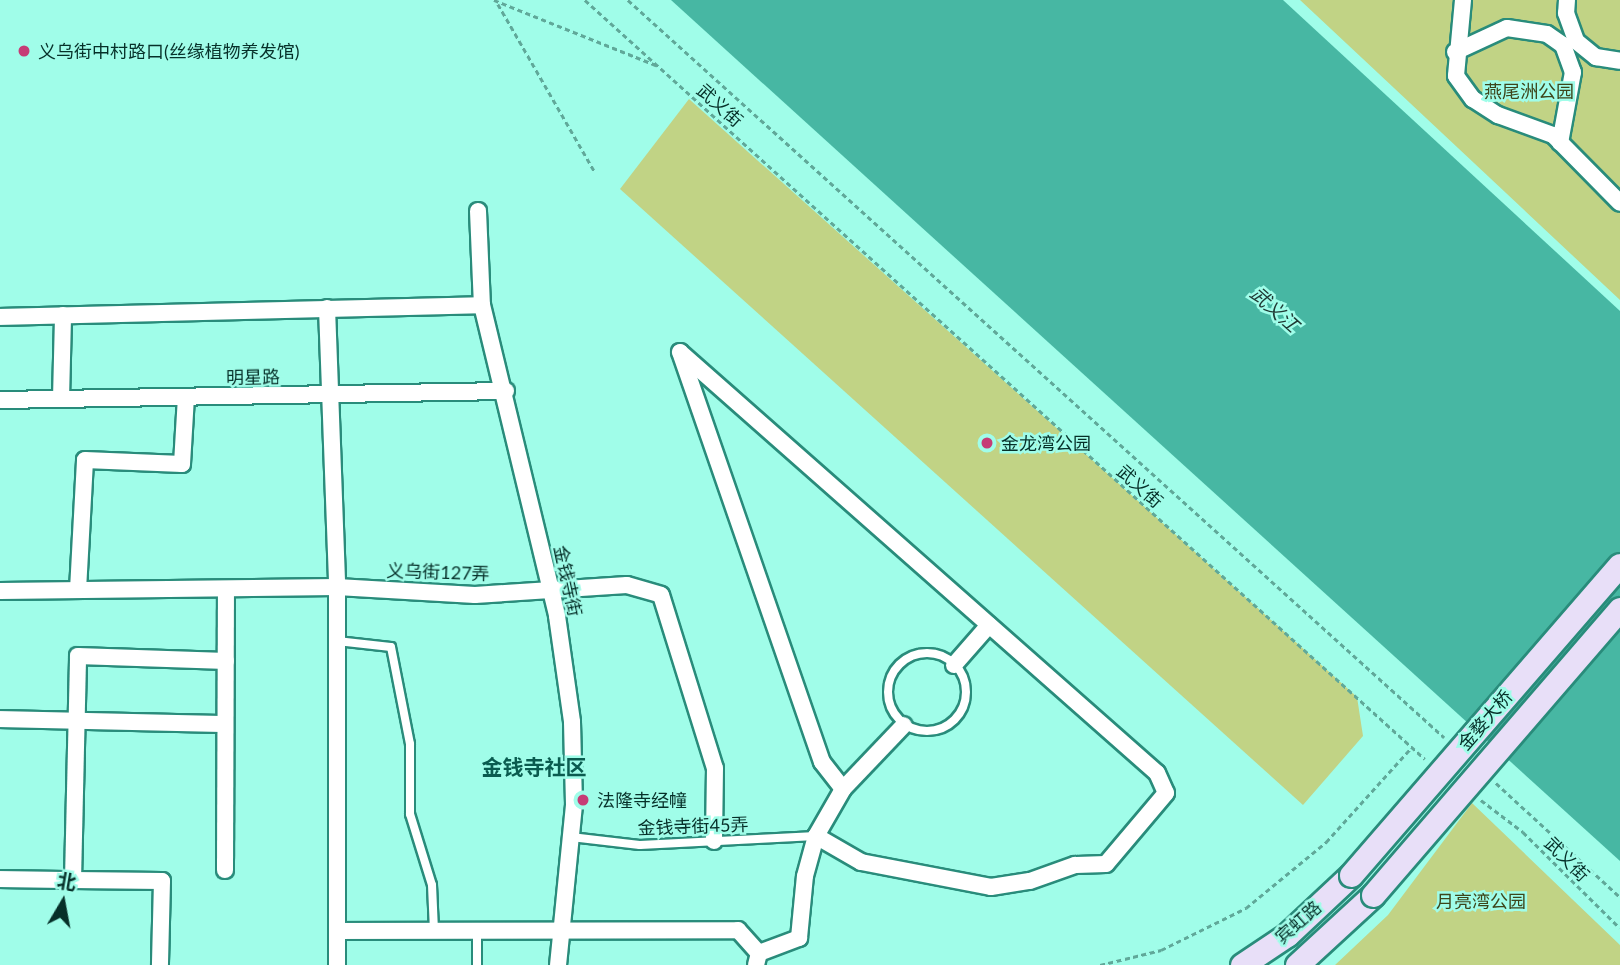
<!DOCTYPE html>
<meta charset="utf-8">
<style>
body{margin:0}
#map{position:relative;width:1620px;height:965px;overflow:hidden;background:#a0fde9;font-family:Lato,"Noto Sans SC",sans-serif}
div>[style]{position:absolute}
.green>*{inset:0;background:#c1d385}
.water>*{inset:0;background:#47b7a3}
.path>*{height:2.5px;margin-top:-1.25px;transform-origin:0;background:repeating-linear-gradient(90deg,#60a899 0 5px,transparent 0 8.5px)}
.roads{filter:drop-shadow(2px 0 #298c7b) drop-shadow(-2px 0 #298c7b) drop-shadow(0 2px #298c7b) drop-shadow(0 -2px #298c7b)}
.lane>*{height:8px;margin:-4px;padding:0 4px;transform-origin:4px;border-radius:4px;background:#fff}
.lane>.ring{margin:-4px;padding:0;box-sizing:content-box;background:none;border:8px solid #fff;border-radius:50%}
.street>*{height:16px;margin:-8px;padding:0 8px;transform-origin:8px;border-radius:8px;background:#fff}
.secondary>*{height:23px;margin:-11.5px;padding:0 11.5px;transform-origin:11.5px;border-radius:11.5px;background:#e8dff8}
.bridges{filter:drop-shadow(2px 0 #298c7b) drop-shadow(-2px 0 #298c7b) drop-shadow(0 2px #298c7b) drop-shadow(0 -2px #298c7b)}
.secondary-bridge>*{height:23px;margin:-11.5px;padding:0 11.5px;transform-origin:11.5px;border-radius:11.5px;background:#e8dff8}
.dots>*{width:19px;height:19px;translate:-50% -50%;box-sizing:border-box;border:4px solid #a0fde9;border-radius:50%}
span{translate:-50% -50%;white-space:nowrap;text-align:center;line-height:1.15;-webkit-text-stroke:5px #a0fde9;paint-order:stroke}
.poi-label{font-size:18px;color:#063029}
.left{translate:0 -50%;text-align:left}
.park-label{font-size:18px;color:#3d451a}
.street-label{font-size:18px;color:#063029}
.water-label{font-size:19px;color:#203934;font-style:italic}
.quarter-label{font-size:21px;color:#0a5b4f;font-weight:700}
.north{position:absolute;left:28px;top:867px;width:70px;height:70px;-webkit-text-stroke:5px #a0fde9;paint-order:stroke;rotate:10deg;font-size:19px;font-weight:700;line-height:28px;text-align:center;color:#063029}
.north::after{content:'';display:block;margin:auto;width:24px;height:32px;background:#063029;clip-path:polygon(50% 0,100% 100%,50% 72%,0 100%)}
</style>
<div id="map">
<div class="green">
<i style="clip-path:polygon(1300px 0,1620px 0,1620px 300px,1378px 73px)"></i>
<i style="clip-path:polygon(689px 99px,1357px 697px,1363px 736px,1303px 805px,620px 189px)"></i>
<i style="clip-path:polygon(1472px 803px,1620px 945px,1620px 965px,1335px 965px,1388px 915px)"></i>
</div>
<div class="water">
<i style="clip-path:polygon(671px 0,1283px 0,1620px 311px,1620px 861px)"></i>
</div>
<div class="path">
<i style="left:494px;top:0;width:175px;rotate:21.9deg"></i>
<i style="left:585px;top:0;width:1132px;rotate:42.1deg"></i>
<i style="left:628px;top:0;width:1100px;rotate:42.09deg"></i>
<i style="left:498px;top:4px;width:194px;rotate:60deg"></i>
<i style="left:1496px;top:783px;width:168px;rotate:42.6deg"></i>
<i style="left:1481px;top:800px;width:53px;rotate:37.3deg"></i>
<i style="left:1523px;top:832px;width:136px;rotate:44.7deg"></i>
<i style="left:1100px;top:965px;width:63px;rotate:-13.8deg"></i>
<i style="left:1161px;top:950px;width:95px;rotate:-26.3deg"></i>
<i style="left:1246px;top:908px;width:104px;rotate:-39.5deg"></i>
<i style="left:1326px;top:842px;width:127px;rotate:-47.9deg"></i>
</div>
<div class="roads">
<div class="lane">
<i style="left:337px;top:641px;width:54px;rotate:6.3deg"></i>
<i style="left:391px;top:647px;width:99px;rotate:78.9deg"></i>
<i style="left:410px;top:744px;width:70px;rotate:90deg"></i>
<i style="left:410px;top:814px;width:74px;rotate:72.8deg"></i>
<i style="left:432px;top:885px;width:46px;rotate:87.5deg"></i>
<i class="ring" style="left:888px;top:653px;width:70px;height:70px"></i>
<i style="left:571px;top:837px;width:69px;rotate:6.6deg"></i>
<i style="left:640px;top:845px;width:176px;rotate:-2.9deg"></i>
<i style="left:477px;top:965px;width:33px;rotate:-90deg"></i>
</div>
<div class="street">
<i style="left:1463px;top:0;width:76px;rotate:95.3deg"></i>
<i style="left:1456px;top:76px;width:29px;rotate:54deg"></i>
<i style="left:1473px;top:99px;width:30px;rotate:33deg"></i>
<i style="left:1498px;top:115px;width:59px;rotate:20deg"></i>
<i style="left:1553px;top:135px;width:95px;rotate:45.4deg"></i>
<i style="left:1567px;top:0;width:13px;rotate:94deg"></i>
<i style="left:1566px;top:13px;width:30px;rotate:70deg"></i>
<i style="left:1576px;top:41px;width:26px;rotate:39deg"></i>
<i style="left:1596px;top:57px;width:24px;rotate:9deg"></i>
<i style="left:1455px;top:52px;width:57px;rotate:-24.8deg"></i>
<i style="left:1507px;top:28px;width:40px;rotate:8.5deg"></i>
<i style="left:1547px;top:34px;width:19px;rotate:35deg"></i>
<i style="left:1563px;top:45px;width:29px;rotate:70deg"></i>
<i style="left:1573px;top:72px;width:72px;rotate:100.4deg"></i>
<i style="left:478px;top:211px;width:94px;rotate:87.6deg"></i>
<i style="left:482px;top:305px;width:320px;rotate:76.4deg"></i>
<i style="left:557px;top:616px;width:107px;rotate:81.9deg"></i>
<i style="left:572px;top:722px;width:83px;rotate:88.6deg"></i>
<i style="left:574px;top:805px;width:161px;rotate:95.7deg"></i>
<i style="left:327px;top:308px;width:279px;rotate:87.9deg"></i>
<i style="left:337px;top:587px;width:378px;rotate:90deg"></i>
<i style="left:0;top:317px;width:482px;rotate:-1.4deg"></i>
<i style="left:61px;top:399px;width:84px;rotate:-88.6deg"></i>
<i style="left:0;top:400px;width:506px;rotate:-1.02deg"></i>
<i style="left:78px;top:590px;width:130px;rotate:-86.9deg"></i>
<i style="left:85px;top:460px;width:97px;rotate:2.4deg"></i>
<i style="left:182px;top:464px;width:67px;rotate:-86.6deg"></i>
<i style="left:0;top:591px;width:337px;rotate:-0.7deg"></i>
<i style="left:337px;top:587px;width:138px;rotate:3.3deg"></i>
<i style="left:475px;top:595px;width:152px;rotate:-3.8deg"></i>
<i style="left:627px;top:585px;width:35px;rotate:16deg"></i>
<i style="left:661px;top:595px;width:181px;rotate:72.7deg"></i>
<i style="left:715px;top:768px;width:73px;rotate:90.8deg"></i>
<i style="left:954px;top:665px;width:53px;rotate:-48.8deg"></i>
<i style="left:0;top:719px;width:225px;rotate:1.3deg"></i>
<i style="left:816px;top:836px;width:52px;rotate:30deg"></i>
<i style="left:861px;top:862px;width:132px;rotate:10.9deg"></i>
<i style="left:991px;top:887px;width:39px;rotate:-9deg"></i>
<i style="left:1030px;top:881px;width:48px;rotate:-19.6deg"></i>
<i style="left:1075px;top:865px;width:31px;rotate:-2deg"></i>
<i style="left:1106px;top:864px;width:93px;rotate:-49.8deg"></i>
<i style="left:1166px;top:793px;width:22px;rotate:-114deg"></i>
<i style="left:1157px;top:773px;width:636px;rotate:-138.57deg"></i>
<i style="left:680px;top:352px;width:434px;rotate:70.9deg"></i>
<i style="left:822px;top:762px;width:34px;rotate:52deg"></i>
<i style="left:225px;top:870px;width:281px;rotate:-89.8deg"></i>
<i style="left:0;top:879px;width:73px;rotate:0.8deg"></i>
<i style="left:73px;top:880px;width:224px;rotate:-88.7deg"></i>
<i style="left:78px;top:656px;width:148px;rotate:1.9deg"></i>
<i style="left:73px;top:880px;width:89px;rotate:0.6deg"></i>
<i style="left:162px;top:881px;width:84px;rotate:91.4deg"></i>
<i style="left:337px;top:931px;width:401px;rotate:-0.1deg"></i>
<i style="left:738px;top:930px;width:31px;rotate:48deg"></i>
<i style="left:756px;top:965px;width:12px;rotate:-76deg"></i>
<i style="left:759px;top:953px;width:43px;rotate:-20.6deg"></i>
<i style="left:799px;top:938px;width:62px;rotate:-84.5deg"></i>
<i style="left:805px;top:876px;width:41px;rotate:-74.6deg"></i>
<i style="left:816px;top:836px;width:54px;rotate:-60.1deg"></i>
<i style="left:843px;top:789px;width:88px;rotate:-46.4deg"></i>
</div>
<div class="secondary">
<i style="left:1242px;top:965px;width:54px;rotate:-33.7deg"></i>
<i style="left:1287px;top:935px;width:88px;rotate:-43.2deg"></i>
<i style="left:1297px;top:965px;width:103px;rotate:-42.6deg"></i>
</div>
</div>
<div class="bridges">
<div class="secondary-bridge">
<i style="left:1351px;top:875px;width:410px;rotate:-49.1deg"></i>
<i style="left:1373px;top:895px;width:378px;rotate:-49.2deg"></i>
</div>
</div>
<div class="dots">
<i style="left:24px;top:51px;background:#c63c76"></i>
<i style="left:987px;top:443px;background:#c63c76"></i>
<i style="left:583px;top:800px;background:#c63c76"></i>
</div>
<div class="poi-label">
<span class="left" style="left:38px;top:51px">义乌街中村路口(丝缘植物养发馆)</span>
<span class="left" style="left:1001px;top:443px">金龙湾公园</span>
<span class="left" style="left:597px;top:800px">法隆寺经幢</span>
</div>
<div class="park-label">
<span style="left:1529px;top:91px">燕尾洲公园</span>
<span style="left:1481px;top:901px">月亮湾公园</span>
</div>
<div class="street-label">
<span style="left:720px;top:105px;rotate:42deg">武义街</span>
<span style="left:253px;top:377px;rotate:-1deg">明星路</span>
<span style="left:1140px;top:486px;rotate:42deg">武义街</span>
<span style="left:438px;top:572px;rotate:2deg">义乌街127弄</span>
<span style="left:568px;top:581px;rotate:78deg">金钱寺街</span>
<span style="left:1485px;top:720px;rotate:-49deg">金婺大桥</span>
<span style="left:693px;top:826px;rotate:-2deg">金钱寺街45弄</span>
<span style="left:1567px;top:859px;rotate:45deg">武义街</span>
<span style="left:1298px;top:922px;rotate:-41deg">宾虹路</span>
</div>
<div class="water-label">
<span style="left:1275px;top:309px;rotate:42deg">武义江</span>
</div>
<div class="quarter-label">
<span style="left:534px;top:767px">金钱寺社区</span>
</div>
<div class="north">北</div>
</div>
